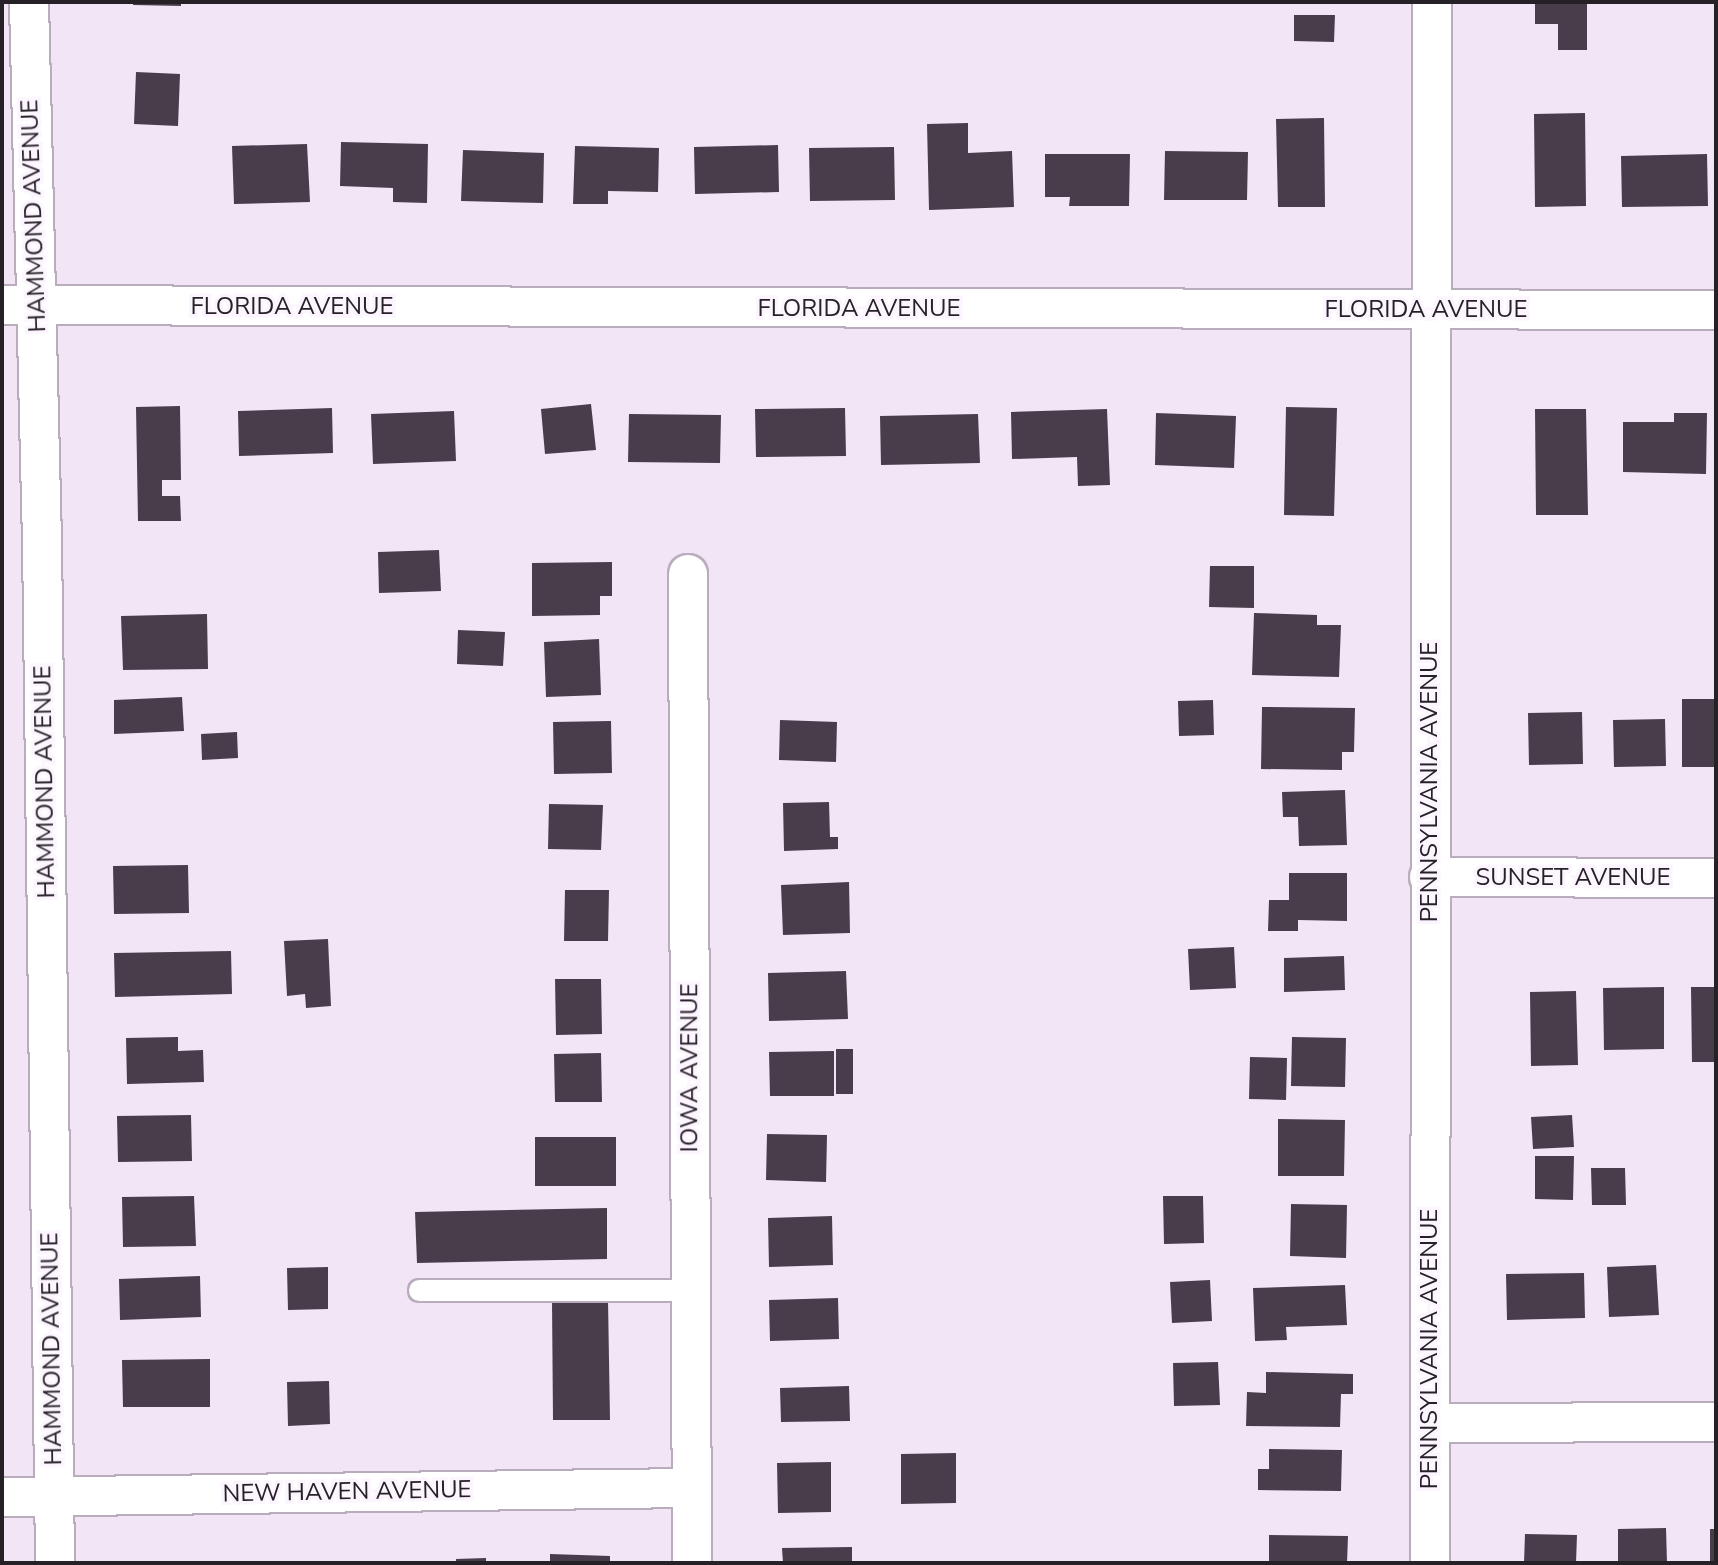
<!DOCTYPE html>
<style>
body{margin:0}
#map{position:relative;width:1718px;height:1565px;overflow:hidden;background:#f2e5f6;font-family:"Nunito Sans",sans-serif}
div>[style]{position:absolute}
.building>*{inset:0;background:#483e4b}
.roads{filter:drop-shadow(2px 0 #b9adbd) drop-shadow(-2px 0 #b9adbd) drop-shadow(0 2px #b9adbd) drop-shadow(0 -2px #b9adbd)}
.lane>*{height:21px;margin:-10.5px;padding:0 10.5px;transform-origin:10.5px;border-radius:10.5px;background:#fff}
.street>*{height:38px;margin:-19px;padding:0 19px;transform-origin:19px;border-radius:19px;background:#fff}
span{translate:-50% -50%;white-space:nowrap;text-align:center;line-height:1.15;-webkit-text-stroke:7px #fcf5ff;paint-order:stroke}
.street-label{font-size:24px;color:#262127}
.frame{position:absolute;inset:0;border:4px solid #262127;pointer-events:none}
</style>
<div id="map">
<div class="building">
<i style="clip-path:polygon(133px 2px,181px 2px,181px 6px,133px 5px)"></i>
<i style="clip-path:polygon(1535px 2px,1587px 2px,1587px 50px,1558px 50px,1558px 24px,1535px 24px)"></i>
<i style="clip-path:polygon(1294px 15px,1335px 15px,1334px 42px,1294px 41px)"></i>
<i style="clip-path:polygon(136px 72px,180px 74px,178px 126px,134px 124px)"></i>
<i style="clip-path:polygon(1585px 113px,1586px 206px,1535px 207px,1534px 114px)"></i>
<i style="clip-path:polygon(1324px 118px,1325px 207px,1278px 207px,1276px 119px)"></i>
<i style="clip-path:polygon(968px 123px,968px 153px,1012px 151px,1014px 207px,929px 210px,927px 124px)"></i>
<i style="clip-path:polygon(341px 142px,428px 144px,427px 203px,393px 202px,393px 188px,340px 186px)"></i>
<i style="clip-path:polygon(307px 144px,310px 202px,234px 204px,232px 146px)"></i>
<i style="clip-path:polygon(778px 145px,779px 192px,695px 194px,694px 147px)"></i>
<i style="clip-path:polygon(575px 146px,659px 148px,658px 192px,608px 191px,608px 204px,573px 204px)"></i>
<i style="clip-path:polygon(894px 147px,895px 200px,810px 201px,809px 148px)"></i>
<i style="clip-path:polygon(463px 150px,544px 153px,543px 203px,461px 201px)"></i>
<i style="clip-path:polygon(1165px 151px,1248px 152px,1247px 200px,1164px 200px)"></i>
<i style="clip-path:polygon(1045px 154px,1130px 154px,1129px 206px,1069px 206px,1070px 197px,1045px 197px)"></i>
<i style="clip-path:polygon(1707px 154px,1708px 206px,1622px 207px,1621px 156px)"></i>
<i style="clip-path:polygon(591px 404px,596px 450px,545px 454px,541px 409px)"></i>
<i style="clip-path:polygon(180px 406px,181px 480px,162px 480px,162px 496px,180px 496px,181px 521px,138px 521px,136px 407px)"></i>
<i style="clip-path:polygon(1286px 407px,1337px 408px,1334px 516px,1284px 515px)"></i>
<i style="clip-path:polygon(332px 408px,333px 453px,239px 456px,238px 411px)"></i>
<i style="clip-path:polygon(845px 408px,846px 456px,756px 457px,755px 409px)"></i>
<i style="clip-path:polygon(1107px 409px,1110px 485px,1078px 486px,1077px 457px,1012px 459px,1011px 412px)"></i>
<i style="clip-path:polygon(1535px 409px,1586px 409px,1588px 515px,1536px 515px)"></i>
<i style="clip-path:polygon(454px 411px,456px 461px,373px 464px,371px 414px)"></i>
<i style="clip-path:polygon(1156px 413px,1236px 416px,1234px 468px,1155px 465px)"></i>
<i style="clip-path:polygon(1674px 413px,1707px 413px,1706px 474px,1623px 472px,1623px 422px,1674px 422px)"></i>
<i style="clip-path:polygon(629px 414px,721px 415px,720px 463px,628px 462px)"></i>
<i style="clip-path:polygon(978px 414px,980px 463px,881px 465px,880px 416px)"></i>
<i style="clip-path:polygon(439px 550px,441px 591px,379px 593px,378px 552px)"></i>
<i style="clip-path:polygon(612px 562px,612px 596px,600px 596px,600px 615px,532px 616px,532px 563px)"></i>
<i style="clip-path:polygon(1210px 566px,1254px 566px,1254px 608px,1209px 607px)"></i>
<i style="clip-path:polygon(1254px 613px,1317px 615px,1317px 625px,1341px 625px,1339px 677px,1252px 675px)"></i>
<i style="clip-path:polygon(207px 614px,208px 669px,123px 670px,121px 616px)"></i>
<i style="clip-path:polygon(458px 630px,505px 632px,503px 666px,457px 664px)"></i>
<i style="clip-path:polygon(599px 639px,601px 695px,546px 697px,544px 642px)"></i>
<i style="clip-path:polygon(182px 697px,184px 731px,114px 734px,114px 700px)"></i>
<i style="clip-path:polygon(1682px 699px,1716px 699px,1716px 767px,1682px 767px)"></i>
<i style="clip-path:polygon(1213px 700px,1214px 735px,1179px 736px,1178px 701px)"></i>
<i style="clip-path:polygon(1262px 707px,1355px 708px,1354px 752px,1342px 752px,1342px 770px,1261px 769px)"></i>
<i style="clip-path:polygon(1582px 712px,1583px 764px,1529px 765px,1528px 713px)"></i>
<i style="clip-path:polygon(1665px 719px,1666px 766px,1614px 767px,1613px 720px)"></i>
<i style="clip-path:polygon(780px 720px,837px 722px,836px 762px,779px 760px)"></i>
<i style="clip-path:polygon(611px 721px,612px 773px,554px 774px,553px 722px)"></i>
<i style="clip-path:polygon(237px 732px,238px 758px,202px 760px,201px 734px)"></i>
<i style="clip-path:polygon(1345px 790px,1347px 845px,1299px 846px,1298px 817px,1283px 817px,1282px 792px)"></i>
<i style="clip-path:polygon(829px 802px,830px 837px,838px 837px,838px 849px,784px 851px,783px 803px)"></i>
<i style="clip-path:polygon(549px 804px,603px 805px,601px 850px,548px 849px)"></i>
<i style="clip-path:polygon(188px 865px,189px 913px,114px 914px,113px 866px)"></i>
<i style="clip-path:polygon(1289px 873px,1347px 873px,1347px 921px,1298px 920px,1298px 931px,1268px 931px,1269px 900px,1289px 900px)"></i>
<i style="clip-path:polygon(849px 882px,850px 933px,783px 935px,781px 885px)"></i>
<i style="clip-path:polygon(565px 890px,609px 890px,608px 941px,564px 941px)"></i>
<i style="clip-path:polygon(328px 939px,331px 1006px,306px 1008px,305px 994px,287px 996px,284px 941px)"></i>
<i style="clip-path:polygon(1234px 947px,1236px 988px,1190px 990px,1188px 949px)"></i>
<i style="clip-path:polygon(231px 951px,232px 994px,115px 997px,114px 953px)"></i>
<i style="clip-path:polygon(1344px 956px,1345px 990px,1284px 992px,1284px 958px)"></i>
<i style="clip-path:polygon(846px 971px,848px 1019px,769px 1021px,768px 973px)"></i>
<i style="clip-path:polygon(555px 979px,601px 979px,602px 1034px,556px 1035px)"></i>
<i style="clip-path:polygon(1664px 987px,1664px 1049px,1604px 1050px,1603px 988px)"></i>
<i style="clip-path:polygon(1691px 987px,1716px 987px,1716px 1062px,1692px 1062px)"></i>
<i style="clip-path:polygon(1576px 991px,1578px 1065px,1531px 1066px,1530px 992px)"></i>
<i style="clip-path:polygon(178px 1037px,178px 1051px,203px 1050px,204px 1082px,127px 1084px,126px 1038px)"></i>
<i style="clip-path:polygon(1292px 1037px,1346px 1038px,1345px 1087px,1291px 1086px)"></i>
<i style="clip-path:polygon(836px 1049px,853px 1049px,853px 1094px,836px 1094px)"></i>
<i style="clip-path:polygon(834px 1051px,834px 1096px,770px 1096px,769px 1052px)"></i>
<i style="clip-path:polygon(601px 1053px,602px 1102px,555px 1102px,554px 1054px)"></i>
<i style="clip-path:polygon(1250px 1057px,1287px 1058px,1286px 1100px,1249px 1099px)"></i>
<i style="clip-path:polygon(191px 1115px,192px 1161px,118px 1162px,117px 1116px)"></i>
<i style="clip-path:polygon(1572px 1115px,1574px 1147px,1533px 1149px,1531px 1117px)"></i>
<i style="clip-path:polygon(1278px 1119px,1345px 1120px,1344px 1176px,1278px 1176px)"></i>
<i style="clip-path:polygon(767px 1134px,827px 1135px,826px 1182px,766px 1180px)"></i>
<i style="clip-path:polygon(535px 1137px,616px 1137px,616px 1186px,535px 1186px)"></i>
<i style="clip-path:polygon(1535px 1156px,1574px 1156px,1573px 1200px,1535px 1199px)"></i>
<i style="clip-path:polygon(1591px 1168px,1625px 1168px,1626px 1205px,1592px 1205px)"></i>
<i style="clip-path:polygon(194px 1196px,196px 1246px,123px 1247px,122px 1197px)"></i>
<i style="clip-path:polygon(1163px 1196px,1203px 1196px,1204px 1243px,1164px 1244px)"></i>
<i style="clip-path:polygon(1291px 1204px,1347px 1205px,1346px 1258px,1290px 1256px)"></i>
<i style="clip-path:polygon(607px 1208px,607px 1259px,417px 1263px,415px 1212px)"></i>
<i style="clip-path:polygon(832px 1216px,833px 1265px,769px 1267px,768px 1218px)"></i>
<i style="clip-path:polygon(1656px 1265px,1659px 1315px,1609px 1317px,1607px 1267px)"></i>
<i style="clip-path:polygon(328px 1267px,328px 1309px,288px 1310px,287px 1268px)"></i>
<i style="clip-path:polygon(1584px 1273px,1585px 1318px,1507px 1320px,1506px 1274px)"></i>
<i style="clip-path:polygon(200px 1276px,201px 1317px,120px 1320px,119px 1279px)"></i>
<i style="clip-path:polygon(1210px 1280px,1212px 1321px,1172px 1323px,1170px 1282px)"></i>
<i style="clip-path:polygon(1345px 1285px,1347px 1325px,1286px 1327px,1287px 1340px,1255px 1341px,1253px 1288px)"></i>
<i style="clip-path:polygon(838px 1298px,839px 1339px,770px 1341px,769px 1300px)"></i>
<i style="clip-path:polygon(608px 1300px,610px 1420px,553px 1420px,552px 1301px)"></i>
<i style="clip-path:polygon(210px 1359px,210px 1407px,123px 1407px,122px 1360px)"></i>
<i style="clip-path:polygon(1218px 1362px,1220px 1405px,1174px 1406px,1173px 1363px)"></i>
<i style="clip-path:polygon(1266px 1372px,1353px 1374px,1353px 1394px,1341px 1394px,1340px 1427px,1246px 1426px,1247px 1392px,1266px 1393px)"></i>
<i style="clip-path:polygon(329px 1381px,330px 1424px,288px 1426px,287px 1382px)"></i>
<i style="clip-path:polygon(849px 1386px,850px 1421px,781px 1422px,780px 1388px)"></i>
<i style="clip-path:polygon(1269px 1449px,1342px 1450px,1341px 1491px,1258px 1490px,1258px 1469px,1269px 1469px)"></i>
<i style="clip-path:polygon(956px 1453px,956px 1503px,901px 1504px,901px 1454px)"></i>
<i style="clip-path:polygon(831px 1462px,831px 1512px,778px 1513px,777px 1463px)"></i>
<i style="clip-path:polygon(1666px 1528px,1667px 1563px,1618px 1563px,1618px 1529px)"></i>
<i style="clip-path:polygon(1710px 1529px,1716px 1529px,1716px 1563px,1710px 1563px)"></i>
<i style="clip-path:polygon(1525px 1534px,1577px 1535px,1576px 1563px,1524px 1563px)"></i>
<i style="clip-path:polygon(1269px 1535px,1348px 1536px,1347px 1563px,1269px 1563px)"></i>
<i style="clip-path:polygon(852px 1547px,852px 1563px,783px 1563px,782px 1548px)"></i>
<i style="clip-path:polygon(550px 1554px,610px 1556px,610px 1563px,550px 1563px)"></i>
<i style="clip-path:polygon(486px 1558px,486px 1563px,456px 1563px,456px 1559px)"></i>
</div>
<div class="roads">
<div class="lane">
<i style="left:419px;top:1290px;width:271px"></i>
</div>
<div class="street">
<i style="left:29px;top:2px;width:539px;rotate:88.62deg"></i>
<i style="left:42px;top:541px;width:1022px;rotate:89.27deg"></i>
<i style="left:2px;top:305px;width:1714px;rotate:0.17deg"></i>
<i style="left:688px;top:574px;width:989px;rotate:89.77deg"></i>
<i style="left:1429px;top:877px;width:287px;rotate:0.2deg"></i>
<i style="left:1431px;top:1423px;width:285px;rotate:-0.2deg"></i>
<i style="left:2px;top:1497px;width:689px;rotate:-0.75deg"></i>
<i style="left:1430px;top:1563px;width:1561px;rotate:-89.93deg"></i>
</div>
</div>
<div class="street-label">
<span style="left:34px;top:216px;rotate:-92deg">HAMMOND AVENUE</span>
<span style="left:292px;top:307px">FLORIDA AVENUE</span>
<span style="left:859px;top:309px">FLORIDA AVENUE</span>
<span style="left:1426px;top:310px">FLORIDA AVENUE</span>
<span style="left:45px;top:782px;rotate:-91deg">HAMMOND AVENUE</span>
<span style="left:1430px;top:782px;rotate:-90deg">PENNSYLVANIA AVENUE</span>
<span style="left:1573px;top:878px">SUNSET AVENUE</span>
<span style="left:690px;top:1068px;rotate:-90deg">IOWA AVENUE</span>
<span style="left:52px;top:1349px;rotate:-91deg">HAMMOND AVENUE</span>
<span style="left:1430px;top:1349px;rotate:-90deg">PENNSYLVANIA AVENUE</span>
<span style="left:347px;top:1492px;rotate:-1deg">NEW HAVEN AVENUE</span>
</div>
<div class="frame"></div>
</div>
